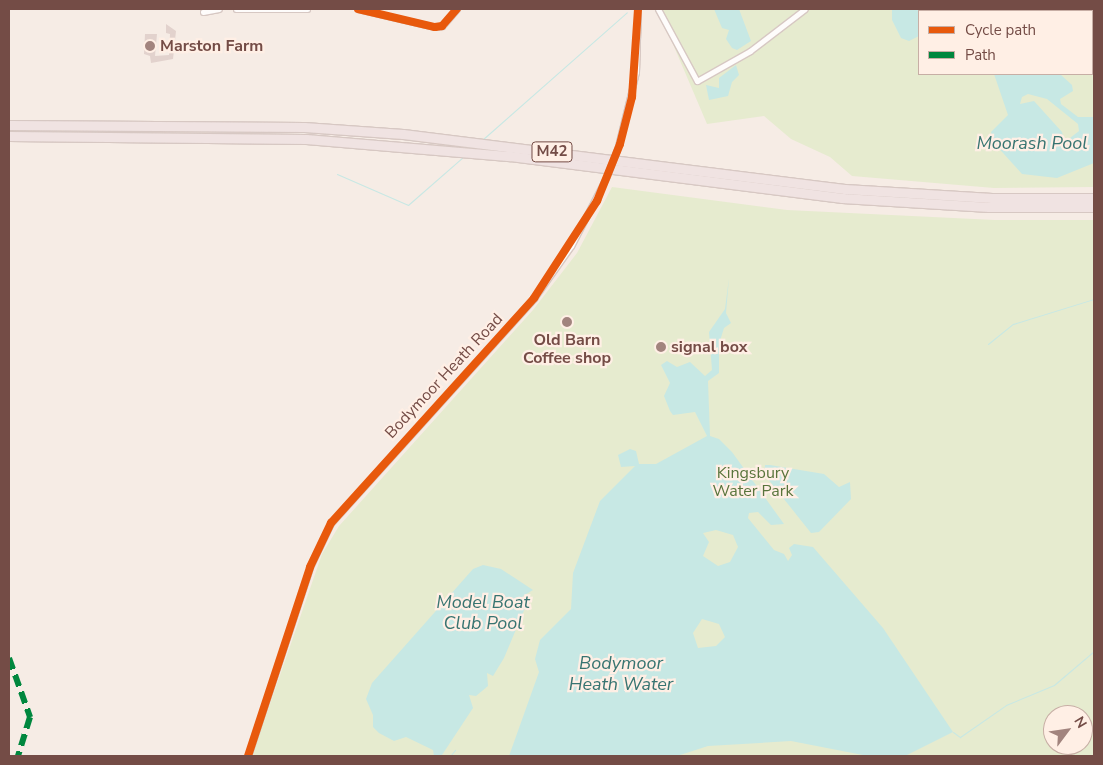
<!DOCTYPE html>
<style>
body{margin:0}
#map{position:relative;width:1103px;height:765px;overflow:hidden;background:#f6ece5;font-family:"Nunito Sans",sans-serif}
div>[style]{position:absolute}
.green>*{inset:0;background:#e6ebcf}
.water>*{inset:0;background:#c7e8e4}
.stream>*{height:1px;margin:-0.5px;padding:0 0.5px;transform-origin:0.5px;border-radius:0.5px;background:#c7e8e4}
.building>*{inset:0;background:#e2d2cd}
.roads{filter:drop-shadow(1px 0 #d7c8c3) drop-shadow(-1px 0 #d7c8c3) drop-shadow(0 1px #d7c8c3) drop-shadow(0 -1px #d7c8c3)}
.minor>*{height:5px;margin:-2.5px;padding:0 2.5px;transform-origin:2.5px;border-radius:2.5px;background:#fefcfb}
.motorway>*{height:9px;margin:-4.5px;padding:0 4.5px;transform-origin:4.5px;border-radius:4.5px;background:#f0e3e2}
.bridges{filter:drop-shadow(1px 0 #d7c8c3) drop-shadow(-1px 0 #d7c8c3) drop-shadow(0 1px #d7c8c3) drop-shadow(0 -1px #d7c8c3)}
.minor-bridge>*{height:5px;margin:-2.5px;padding:0 2.5px;transform-origin:2.5px;border-radius:2.5px;background:#fefcfb}
.quiet>*{height:6px;margin-top:-3px;transform-origin:0;background:repeating-linear-gradient(90deg,#00873e 0 12px,transparent 0 18px)}
.cycleway>*{height:8px;margin:-4px;padding:0 4px;transform-origin:4px;border-radius:4px;background:#e8590c}
.dots>*{width:14px;height:14px;translate:-50% -50%;box-sizing:border-box;border:2px solid #ffefe5;border-radius:50%}
span{translate:-50% -50%;white-space:nowrap;text-align:center;line-height:1.15;-webkit-text-stroke:4.5px #ffefe5;paint-order:stroke}
.shield-label span{padding:1px 4px;background:#ffefe5;border:1px solid;border-radius:4px;-webkit-text-stroke-width:0}
.shield-label{font-size:15px;color:#744c46;font-weight:700}
.poi-label{font-size:16px;color:#744c46;font-weight:700}
.left{translate:0 -50%;text-align:left}
.street-label{font-size:16px;color:#744c46}
.park-label{font-size:16px;color:#58743b}
.water-label{font-size:18px;color:#377471;font-style:italic}
.frame{position:absolute;inset:0;border:10px solid #744c46;pointer-events:none}
.legend{position:absolute;left:918px;top:10px;width:175px;height:65px;box-sizing:border-box;background:#ffefe5;border:1px solid #c7aea5;margin:0;padding:6px 9px;list-style:none;font-size:15px;color:#744c46}
.legend li{display:flex;align-items:center;gap:10px;height:25px}
.legend b{width:25px;border:1px solid #c7aea5}
.north{position:absolute;left:1043px;top:705px;width:50px;height:50px;box-sizing:border-box;background:#ffefe5;border:1px solid #c7aea5;border-radius:50%;rotate:59deg;font-size:14px;font-weight:700;line-height:20px;text-align:center;color:#744c46}
.north::after{content:'';display:block;margin:auto;width:18px;height:22px;background:#a2847e;clip-path:polygon(50% 0,100% 100%,50% 72%,0 100%)}
</style>
<div id="map">
<div class="green">
<i style="clip-path:polygon(evenodd,658px 9px,1094px 9px,1094px 187px,994px 188px,852px 176px,830px 157px,791px 139px,764px 116px,707px 124px,658px 9px,919px 11px,1092px 11px,1092px 74px,919px 74px,919px 11px)"></i>
<i style="clip-path:polygon(evenodd,612px 187px,787px 210px,995px 220px,1094px 220px,1094px 756px,252px 756px,322px 554px,339px 526px,533px 310px,577px 253px,612px 187px,1053px 715px,1083px 715px,1083px 745px,1053px 745px,1053px 715px)"></i>
</div>
<div class="water">
<i style="clip-path:polygon(714px 9px,739px 9px,751px 41px,737px 50px,732px 48px,726px 39px,729px 30px,722px 28px)"></i>
<i style="clip-path:polygon(892px 9px,965px 9px,919px 11px,919px 36px,909px 41px,901px 38px,892px 20px)"></i>
<i style="clip-path:polygon(736px 65px,739px 75px,732px 82px,728px 96px,709px 100px,706px 85px,719px 88px,719px 78px)"></i>
<i style="clip-path:polygon(evenodd,994px 74px,1060px 74px,1072px 85px,1073px 91px,1060px 99px,1061px 104px,1078px 117px,1094px 117px,1094px 163px,1057px 178px,1022px 174px,994px 143px,991px 132px,1008px 115px,994px 74px,1028px 94px,1047px 99px,1078px 124px,1079px 131px,1070px 138px,1076px 150px,1066px 148px,1062px 132px,1034px 101px,1020px 104px,1022px 97px,1028px 94px)"></i>
<i style="clip-path:polygon(evenodd,729px 278px,726px 313px,731px 323px,724px 328px,719px 344px,719px 373px,708px 381px,710px 436px,719px 439px,732px 452px,784px 524px,771px 525px,758px 512px,749px 513px,748px 518px,774px 550px,784px 554px,788px 561px,792px 555px,789px 548px,794px 544px,813px 547px,883px 628px,953px 732px,905px 756px,868px 756px,791px 741px,708px 746px,677px 756px,509px 756px,539px 672px,535px 659px,540px 640px,571px 609px,573px 573px,600px 501px,635px 466px,621px 467px,618px 455px,630px 449px,636px 451px,639px 464px,656px 464px,707px 436px,695px 412px,673px 415px,670px 411px,664px 396px,670px 383px,661px 365px,667px 361px,677px 367px,690px 362px,705px 376px,712px 370px,709px 332px,725px 309px,729px 278px,716px 530px,733px 535px,738px 547px,730px 562px,718px 566px,703px 556px,709px 542px,703px 533px,716px 530px,729px 278px,702px 619px,719px 624px,725px 637px,716px 646px,698px 648px,693px 633px,702px 619px)"></i>
<i style="clip-path:polygon(770px 465px,824px 474px,839px 487px,850px 482px,851px 499px,819px 532px,811px 533px,764px 474px,765px 465px)"></i>
<i style="clip-path:polygon(483px 565px,501px 569px,533px 590px,523px 596px,528px 601px,504px 658px,493px 676px,487px 673px,488px 686px,476px 696px,469px 695px,473px 708px,442px 755px,434px 756px,433px 750px,406px 737px,394px 741px,379px 733px,373px 727px,373px 715px,366px 699px,372px 683px,473px 569px)"></i>
</div>
<div class="stream">
<i style="left:482px;top:140px;width:193px;rotate:-41.4deg"></i>
<i style="left:337px;top:174px;width:77px;rotate:23.6deg"></i>
<i style="left:408px;top:205px;width:74px;rotate:-41.2deg"></i>
<i style="left:988px;top:344px;width:32px;rotate:-39deg"></i>
<i style="left:1013px;top:324px;width:85px;rotate:-17.2deg"></i>
<i style="left:953px;top:732px;width:9px;rotate:36deg"></i>
<i style="left:960px;top:737px;width:56px;rotate:-34.8deg"></i>
<i style="left:1006px;top:705px;width:52px;rotate:-22.6deg"></i>
<i style="left:1054px;top:685px;width:52px;rotate:-40.4deg"></i>
<i style="left:450px;top:756px;width:8px;rotate:-50deg"></i>
</div>
<div class="building">
<i style="clip-path:polygon(166px 24px,176px 31px,173px 59px,151px 63px,150px 56px,144px 54px,145px 34px,157px 34px,155px 56px,169px 55px,170px 34px,166px 33px)"></i>
</div>
<div class="roads">
<div class="minor">
<i style="left:236px;top:9px;width:71px"></i>
<i style="left:358px;top:9px;width:79px;rotate:13.2deg"></i>
<i style="left:435px;top:27px;width:7px;rotate:-8deg"></i>
<i style="left:442px;top:26px;width:23px;rotate:-49deg"></i>
<i style="left:658px;top:9px;width:82px;rotate:61.6deg"></i>
<i style="left:697px;top:81px;width:61px;rotate:-29.5deg"></i>
<i style="left:750px;top:51px;width:69px;rotate:-37.4deg"></i>
<i style="left:203px;top:12px;width:16px;rotate:-11deg"></i>
<i style="left:617px;top:150px;width:80px;rotate:-76.3deg"></i>
<i style="left:636px;top:72px;width:63px;rotate:-88.2deg"></i>
<i style="left:248px;top:756px;width:199px;rotate:-71.8deg"></i>
<i style="left:310px;top:567px;width:49px;rotate:-64.5deg"></i>
<i style="left:331px;top:523px;width:303px;rotate:-47.9deg"></i>
<i style="left:534px;top:298px;width:64px;rotate:-54.6deg"></i>
<i style="left:571px;top:246px;width:76px;rotate:-62.8deg"></i>
</div>
<div class="motorway">
<i style="left:9px;top:125px;width:295px;rotate:0.4deg"></i>
<i style="left:304px;top:127px;width:99px;rotate:4deg"></i>
<i style="left:403px;top:134px;width:445px;rotate:7.1deg"></i>
<i style="left:845px;top:189px;width:147px;rotate:3.5deg"></i>
<i style="left:992px;top:198px;width:102px"></i>
<i style="left:9px;top:136px;width:297px;rotate:0.6deg"></i>
<i style="left:306px;top:139px;width:205px;rotate:4.8deg"></i>
<i style="left:510px;top:156px;width:335px;rotate:7.2deg"></i>
<i style="left:842px;top:198px;width:147px;rotate:3.5deg"></i>
<i style="left:989px;top:207px;width:105px"></i>
</div>
</div>
<div class="bridges">
<div class="minor-bridge">
<i style="left:606px;top:178px;width:30px;rotate:-69deg"></i>
</div>
</div>
<div class="quiet">
<i style="left:9px;top:658px;width:63px;rotate:70.4deg"></i>
<i style="left:30px;top:717px;width:41px;rotate:107.1deg"></i>
</div>
<div class="cycleway">
<i style="left:358px;top:9px;width:79px;rotate:13.2deg"></i>
<i style="left:435px;top:27px;width:7px;rotate:-8deg"></i>
<i style="left:442px;top:26px;width:23px;rotate:-49deg"></i>
<i style="left:248px;top:756px;width:199px;rotate:-71.8deg"></i>
<i style="left:310px;top:567px;width:49px;rotate:-64.5deg"></i>
<i style="left:331px;top:523px;width:303px;rotate:-47.9deg"></i>
<i style="left:534px;top:298px;width:116px;rotate:-57deg"></i>
<i style="left:597px;top:201px;width:61px;rotate:-68deg"></i>
<i style="left:620px;top:144px;width:49px;rotate:-75.7deg"></i>
<i style="left:632px;top:97px;width:88px;rotate:-86.1deg"></i>
</div>
<div class="dots">
<i style="left:150px;top:46px;background:#a2847e"></i>
<i style="left:567px;top:322px;background:#a2847e"></i>
<i style="left:661px;top:347px;background:#a2847e"></i>
</div>
<div class="shield-label">
<span style="left:552px;top:152px">M42</span>
</div>
<div class="poi-label">
<span class="left" style="left:160px;top:46px">Marston Farm</span>
<span style="left:567px;top:349px">Old Barn<br>Coffee shop</span>
<span class="left" style="left:671px;top:347px">signal box</span>
</div>
<div class="street-label">
<span style="left:444px;top:376px;rotate:-47deg">Bodymoor Heath Road</span>
</div>
<div class="park-label">
<span style="left:753px;top:482px">Kingsbury<br>Water Park</span>
</div>
<div class="water-label">
<span style="left:1032px;top:143px">Moorash Pool</span>
<span style="left:483px;top:613px">Model Boat<br>Club Pool</span>
<span style="left:621px;top:674px">Bodymoor<br>Heath Water</span>
</div>
<div class="frame"></div>
<ul class="legend">
<li><b style="height:6px;background:#e8590c"></b>Cycle path</li>
<li><b style="height:6px;background:#00873e"></b>Path</li>
</ul>
<div class="north">N</div>
</div>
